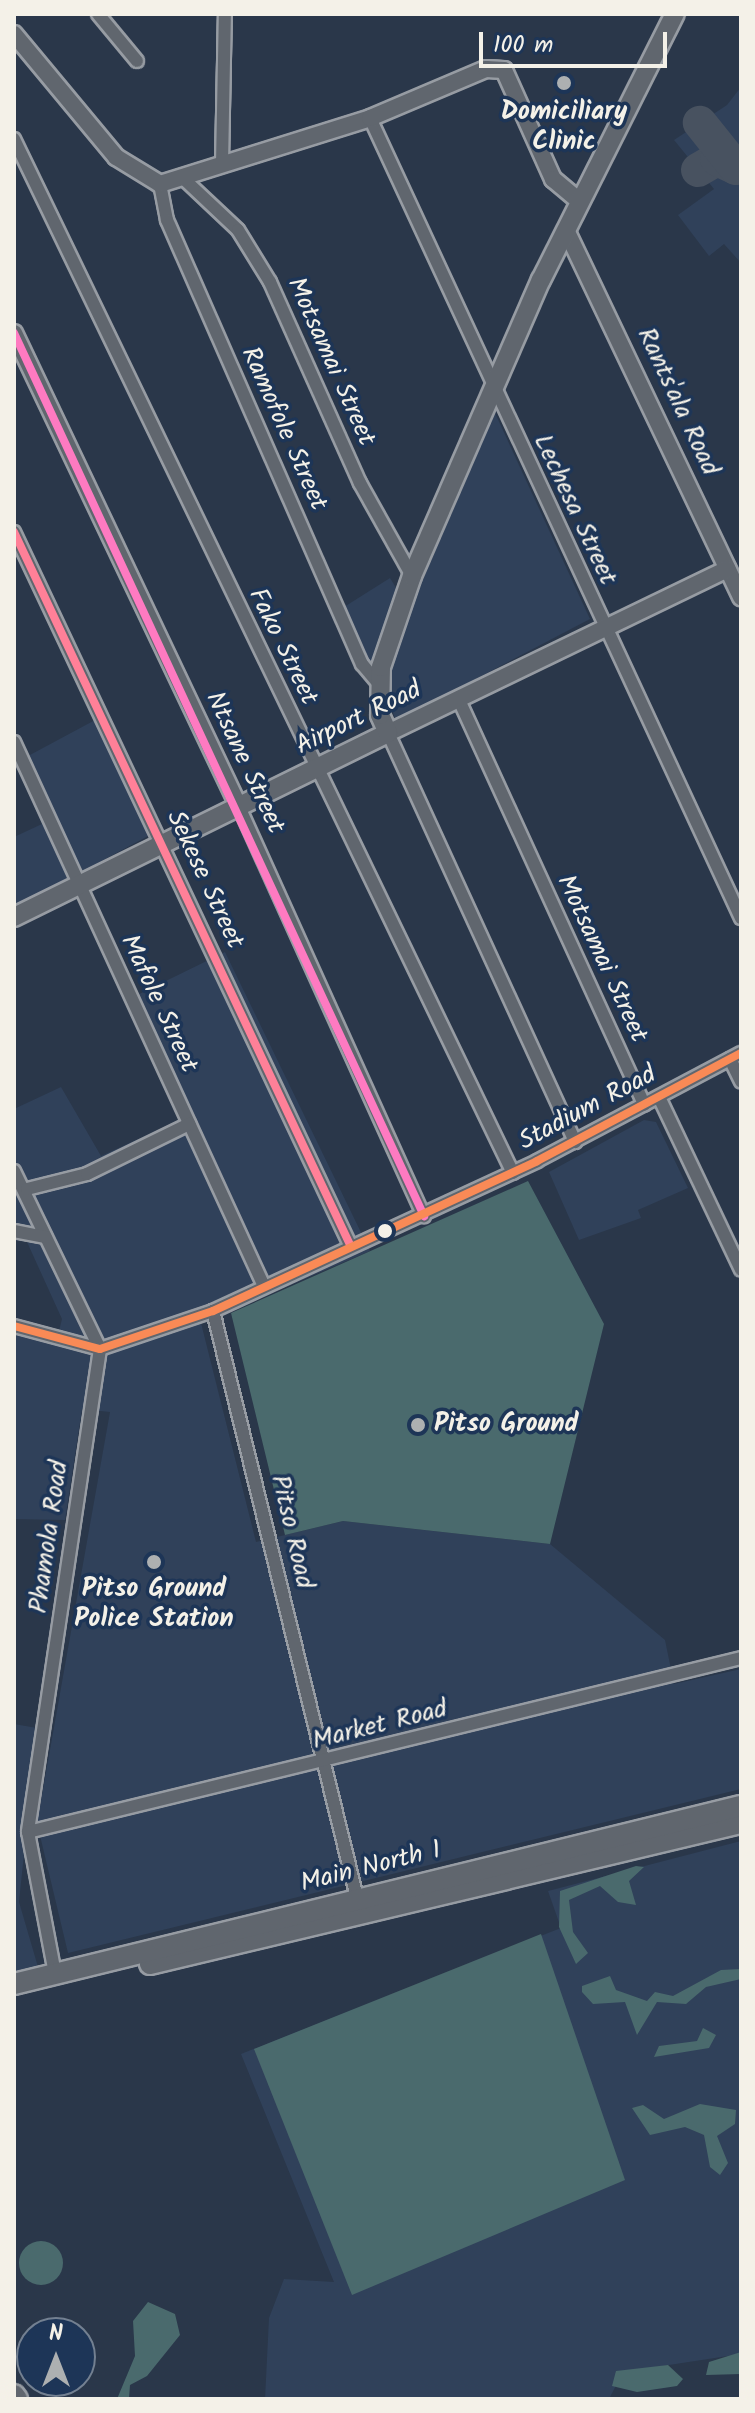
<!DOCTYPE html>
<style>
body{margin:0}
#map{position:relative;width:755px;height:2413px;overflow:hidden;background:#2a374a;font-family:Kalam,sans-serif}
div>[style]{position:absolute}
.built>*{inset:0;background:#30415a}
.green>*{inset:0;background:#4a6a6d}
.round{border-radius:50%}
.taxiway>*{height:34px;margin:-17px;padding:0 17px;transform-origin:17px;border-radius:17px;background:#485260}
.roads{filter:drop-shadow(2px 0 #979ca3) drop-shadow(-2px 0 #979ca3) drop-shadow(0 2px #979ca3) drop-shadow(0 -2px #979ca3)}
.minor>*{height:12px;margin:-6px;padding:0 6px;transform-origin:6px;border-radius:6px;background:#60666e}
.tertiary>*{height:16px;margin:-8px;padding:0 8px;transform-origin:8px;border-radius:8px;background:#60666e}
.secondary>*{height:18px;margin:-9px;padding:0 9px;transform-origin:9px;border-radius:9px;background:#60666e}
.primary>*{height:20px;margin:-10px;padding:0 10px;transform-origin:10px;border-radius:10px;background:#60666e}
.bus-1>*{height:8px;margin:-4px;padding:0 4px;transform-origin:4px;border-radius:4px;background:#fe7ac1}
.bus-2>*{height:8px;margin:-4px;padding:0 4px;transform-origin:4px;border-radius:4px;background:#ff8098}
.bus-3>*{height:8px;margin:-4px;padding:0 4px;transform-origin:4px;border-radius:4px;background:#f98a56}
.dots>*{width:22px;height:22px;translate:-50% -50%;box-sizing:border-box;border:4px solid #1d3557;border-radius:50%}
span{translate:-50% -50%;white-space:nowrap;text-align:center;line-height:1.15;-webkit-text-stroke:7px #1d3557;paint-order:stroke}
.poi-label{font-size:26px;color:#f4f1e8;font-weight:700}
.left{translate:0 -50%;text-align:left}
.street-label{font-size:26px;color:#f4f1e8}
.frame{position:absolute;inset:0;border:16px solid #f4f1e8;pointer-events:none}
.north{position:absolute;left:16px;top:2317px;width:80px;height:80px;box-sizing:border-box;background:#1d3557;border:2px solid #738091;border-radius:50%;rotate:0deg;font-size:22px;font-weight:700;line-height:32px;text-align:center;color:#f4f1e8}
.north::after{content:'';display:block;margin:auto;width:28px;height:36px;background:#adb0b1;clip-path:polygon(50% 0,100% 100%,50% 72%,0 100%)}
.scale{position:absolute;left:479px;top:32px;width:188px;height:36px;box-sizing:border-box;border:4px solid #f4f1e8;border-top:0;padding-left:10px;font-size:24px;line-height:28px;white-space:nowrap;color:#f4f1e8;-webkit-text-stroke:6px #1d3557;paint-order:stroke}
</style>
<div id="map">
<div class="built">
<i style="clip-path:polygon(741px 87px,741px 263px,724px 244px,709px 256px,678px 215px,714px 189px,674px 140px,727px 105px)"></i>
<i style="clip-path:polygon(495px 413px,590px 619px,396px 721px,386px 693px,392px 651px)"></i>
<i style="clip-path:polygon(390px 578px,398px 591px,372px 667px,344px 607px)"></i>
<i style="clip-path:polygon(97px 719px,150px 835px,14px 908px,14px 837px,42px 824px,15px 763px)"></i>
<i style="clip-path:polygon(225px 952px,370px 1251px,201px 1323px,256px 1542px,343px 1521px,550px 1544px,665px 1640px,674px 1684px,741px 1669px,741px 1789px,68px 1953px,37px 1823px,110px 1412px,82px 1409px,65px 1520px,14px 1519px,14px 1331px,57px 1339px,62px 1319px,27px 1242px,14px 1240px,14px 1109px,61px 1087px,101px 1156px,180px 1120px,127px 1000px)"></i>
<i style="clip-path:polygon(644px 1120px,656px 1122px,688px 1188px,638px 1210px,641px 1218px,579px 1240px,549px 1172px)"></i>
<i style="clip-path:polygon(14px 1724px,37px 1728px,19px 1902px,38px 1967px,14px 1973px)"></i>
<i style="clip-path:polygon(741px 1841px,741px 2354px,623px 2372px,609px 2399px,265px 2399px,269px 2318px,284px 2279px,334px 2282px,241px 2054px,561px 1928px,548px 1891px)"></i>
</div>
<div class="green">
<i style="clip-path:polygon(528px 1181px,604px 1324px,550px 1544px,343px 1521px,285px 1535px,231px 1313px)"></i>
<i style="clip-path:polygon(636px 1866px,644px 1867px,629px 1881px,636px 1905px,618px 1902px,600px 1886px,569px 1900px,573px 1932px,588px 1953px,576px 1964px,559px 1927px,560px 1891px)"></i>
<i style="clip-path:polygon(541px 1934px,625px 2180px,352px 2295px,254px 2049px)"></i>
<i style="clip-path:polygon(741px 1969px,741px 1979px,706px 1987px,686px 2004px,657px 2002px,637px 2035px,625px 2002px,593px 2004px,582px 1992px,582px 1986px,610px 1976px,616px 1990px,647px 2001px,655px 1992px,673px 1996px,721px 1970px)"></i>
<i style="clip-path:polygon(703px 2028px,716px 2035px,709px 2048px,654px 2057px,659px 2046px,697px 2041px)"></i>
<i style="clip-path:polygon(700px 2104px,736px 2110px,735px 2124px,717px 2136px,728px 2163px,720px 2175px,710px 2167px,704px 2135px,685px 2127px,650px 2135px,632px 2108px,643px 2105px,664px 2119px)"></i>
<i class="round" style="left:19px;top:2241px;width:44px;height:44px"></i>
<i style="clip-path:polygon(148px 2302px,175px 2314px,180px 2335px,147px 2376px,130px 2385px,129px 2399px,117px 2399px,135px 2356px,133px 2321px)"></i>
<i style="clip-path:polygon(741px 2352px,741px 2374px,706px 2375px,709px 2362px)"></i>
<i style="clip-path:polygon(668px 2365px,683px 2379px,677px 2386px,637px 2392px,612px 2386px,616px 2371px)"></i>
</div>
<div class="taxiway">
<i style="left:698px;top:170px;width:22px;rotate:-30deg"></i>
<i style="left:717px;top:159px;width:21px;rotate:25deg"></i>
<i style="left:736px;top:168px;width:58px;rotate:-128.7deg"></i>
</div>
<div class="roads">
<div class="minor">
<i style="left:98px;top:14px;width:61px;rotate:50.3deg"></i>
<i style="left:370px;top:118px;width:882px;rotate:65.12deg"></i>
<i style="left:14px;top:139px;width:1148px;rotate:64.24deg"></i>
<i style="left:222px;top:164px;width:150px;rotate:-88.9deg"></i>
<i style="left:186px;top:181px;width:71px;rotate:43.3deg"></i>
<i style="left:238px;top:230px;width:61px;rotate:58.4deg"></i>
<i style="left:270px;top:282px;width:220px;rotate:65.9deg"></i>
<i style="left:360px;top:483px;width:107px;rotate:60.8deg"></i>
<i style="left:160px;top:184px;width:37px;rotate:79deg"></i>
<i style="left:167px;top:220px;width:485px;rotate:66.3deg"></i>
<i style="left:362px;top:664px;width:26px;rotate:50deg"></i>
<i style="left:14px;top:532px;width:790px;rotate:64.76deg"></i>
<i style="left:459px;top:700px;width:445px;rotate:65.4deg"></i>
<i style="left:388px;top:733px;width:450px;rotate:65.4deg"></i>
<i style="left:14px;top:742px;width:596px;rotate:65.33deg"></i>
<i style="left:240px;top:809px;width:447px;rotate:65.7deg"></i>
<i style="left:730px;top:1059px;width:25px;rotate:64deg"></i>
<i style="left:659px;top:1097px;width:191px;rotate:64.6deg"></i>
<i style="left:14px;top:1171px;width:198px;rotate:64.2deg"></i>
<i style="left:100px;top:1349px;width:488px;rotate:98.5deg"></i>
<i style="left:28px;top:1832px;width:145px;rotate:79.2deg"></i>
<i style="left:27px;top:1189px;width:62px;rotate:-14deg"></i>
<i style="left:87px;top:1174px;width:114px;rotate:-26.1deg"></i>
<i style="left:14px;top:1231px;width:32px;rotate:11deg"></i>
<i style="left:213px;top:1311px;width:613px;rotate:76.21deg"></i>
<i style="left:14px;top:1326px;width:89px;rotate:15deg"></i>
<i style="left:100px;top:1349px;width:119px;rotate:-18.6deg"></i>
<i style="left:213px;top:1311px;width:357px;rotate:-24.8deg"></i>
<i style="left:537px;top:1161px;width:231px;rotate:-27.9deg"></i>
<i style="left:28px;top:1832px;width:734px;rotate:-13.71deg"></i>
</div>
<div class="tertiary">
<i style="left:14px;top:34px;width:160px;rotate:50.3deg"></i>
<i style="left:116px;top:157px;width:52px;rotate:31.5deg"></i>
<i style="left:160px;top:184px;width:220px;rotate:-17.4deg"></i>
<i style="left:370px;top:118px;width:126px;rotate:-22.9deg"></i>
<i style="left:486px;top:69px;width:18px;rotate:3deg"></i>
<i style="left:504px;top:70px;width:120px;rotate:65.8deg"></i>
<i style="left:553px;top:179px;width:35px;rotate:40deg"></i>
<i style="left:566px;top:230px;width:407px;rotate:64.5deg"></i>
<i style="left:14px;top:333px;width:527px;rotate:64.6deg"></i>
<i style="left:388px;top:733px;width:377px;rotate:-25.8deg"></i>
</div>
<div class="secondary">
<i style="left:14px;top:917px;width:417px;rotate:-26.2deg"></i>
<i style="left:388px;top:733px;width:20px;rotate:-114deg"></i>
<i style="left:380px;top:715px;width:48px;rotate:-88.8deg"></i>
<i style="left:381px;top:667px;width:96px;rotate:-71.2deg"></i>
<i style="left:412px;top:576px;width:323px;rotate:-66.5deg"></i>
<i style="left:541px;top:280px;width:298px;rotate:-63.3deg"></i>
</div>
<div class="primary">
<i style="left:150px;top:1964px;width:608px;rotate:-13.42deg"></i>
<i style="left:14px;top:1984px;width:748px;rotate:-13.76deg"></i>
<i style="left:14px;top:2395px;width:5px;rotate:53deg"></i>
</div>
</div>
<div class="bus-1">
<i style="left:14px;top:333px;width:974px;rotate:65.09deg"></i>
</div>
<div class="bus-2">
<i style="left:14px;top:532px;width:790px;rotate:64.76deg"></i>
</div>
<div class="bus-3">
<i style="left:14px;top:1326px;width:89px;rotate:15deg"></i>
<i style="left:100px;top:1349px;width:119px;rotate:-18.6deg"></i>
<i style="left:213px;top:1311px;width:357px;rotate:-24.8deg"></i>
<i style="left:537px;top:1161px;width:231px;rotate:-27.9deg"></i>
</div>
<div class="dots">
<i style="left:564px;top:83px;background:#adb0b1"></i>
<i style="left:385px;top:1231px;background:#f4f1e8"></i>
<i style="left:418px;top:1425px;background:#adb0b1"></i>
<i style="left:154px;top:1562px;background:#adb0b1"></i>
</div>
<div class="poi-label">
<span style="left:564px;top:128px">Domiciliary<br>Clinic</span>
<span class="left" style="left:434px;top:1425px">Pitso Ground</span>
<span style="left:154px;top:1605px">Pitso Ground<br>Police Station</span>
</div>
<div class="street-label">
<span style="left:330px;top:362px;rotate:66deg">Motsamai Street</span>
<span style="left:677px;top:402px;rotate:65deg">Rants'ala Road</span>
<span style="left:283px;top:429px;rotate:66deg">Ramofole Street</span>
<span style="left:574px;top:510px;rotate:65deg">Lechesa Street</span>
<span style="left:282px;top:647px;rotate:64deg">Fako Street</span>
<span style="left:359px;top:719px;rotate:-26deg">Airport Road</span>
<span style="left:244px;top:763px;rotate:65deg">Ntsane Street</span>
<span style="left:204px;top:880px;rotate:65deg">Sekese Street</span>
<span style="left:601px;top:959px;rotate:65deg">Motsamai Street</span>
<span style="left:158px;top:1004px;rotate:65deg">Mafole Street</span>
<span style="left:588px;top:1109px;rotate:-28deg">Stadium Road</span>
<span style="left:291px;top:1532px;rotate:77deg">Pitso Road</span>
<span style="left:50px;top:1537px;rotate:-82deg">Phamola Road</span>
<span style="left:380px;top:1726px;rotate:-14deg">Market Road</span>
<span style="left:371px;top:1868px;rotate:-14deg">Main North 1</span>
</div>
<div class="frame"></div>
<div class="north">N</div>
<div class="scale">100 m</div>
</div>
